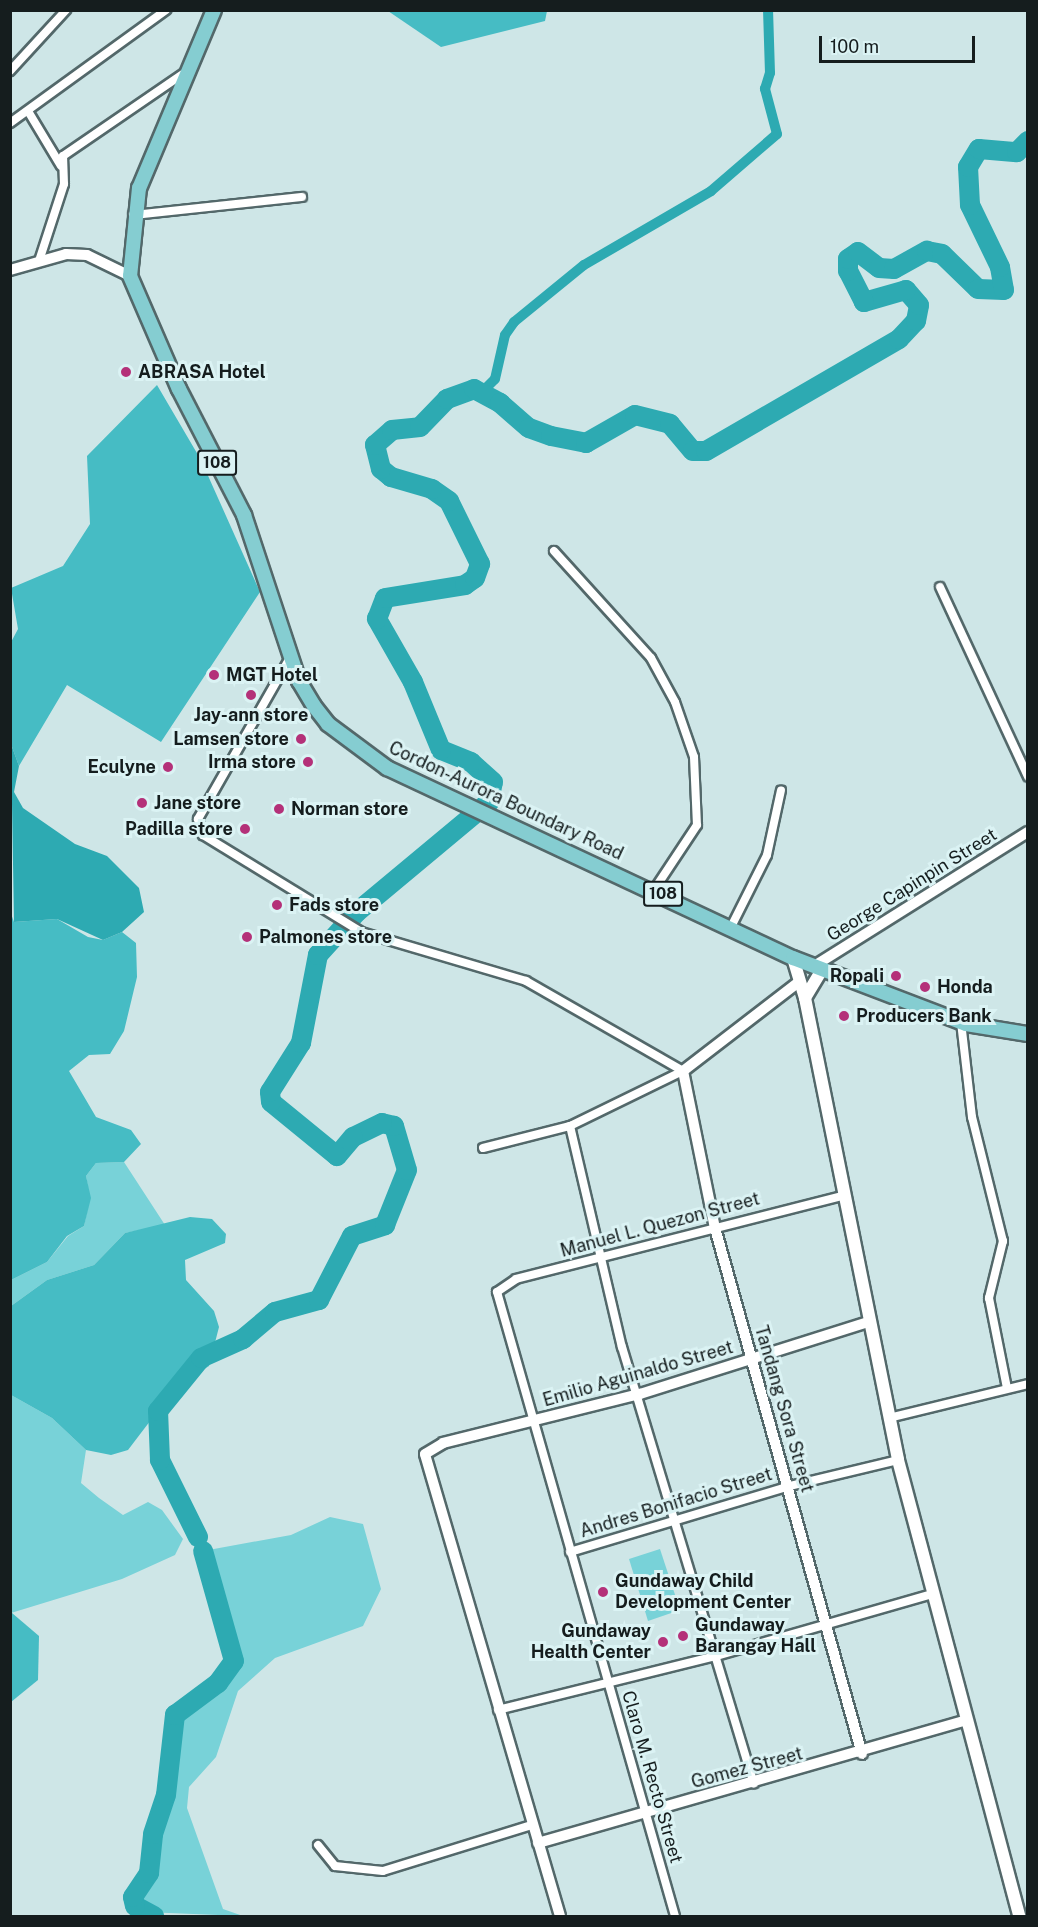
<!DOCTYPE html>
<style>
body{margin:0}
#map{position:relative;width:1038px;height:1927px;overflow:hidden;background:#cee6e7;font-family:"Public Sans",sans-serif}
div>[style]{position:absolute}
.green>*{inset:0;background:#78d2d8}
.forest>*{inset:0;background:#46bcc4}
.water>*{inset:0;background:#2daab2}
.canal>*{height:10px;margin:-5px;padding:0 5px;transform-origin:5px;border-radius:5px;background:#2daab2}
.river>*{height:20px;margin:-10px;padding:0 10px;transform-origin:10px;border-radius:10px;background:#2daab2}
.roads{filter:drop-shadow(2px 0 #53686a) drop-shadow(-2px 0 #53686a) drop-shadow(0 2px #53686a) drop-shadow(0 -2px #53686a)}
.minor>*{height:8px;margin:-4px;padding:0 4px;transform-origin:4px;border-radius:4px;background:#fff}
.tertiary>*{height:10px;margin:-5px;padding:0 5px;transform-origin:5px;border-radius:5px;background:#fff}
.secondary>*{height:12px;margin:-6px;padding:0 6px;transform-origin:6px;border-radius:6px;background:#fff}
.primary>*{height:14px;margin:-7px;padding:0 7px;transform-origin:7px;border-radius:7px;background:#85cdd1}
.dots>*{width:16px;height:16px;translate:-50% -50%;box-sizing:border-box;border:3px solid #dbf3f4;border-radius:50%}
span{translate:-50% -50%;white-space:nowrap;text-align:center;line-height:1.15;-webkit-text-stroke:6px #dbf3f4;paint-order:stroke}
.shield-label span{padding:2px 4px;background:#dbf3f4;border:2px solid;border-radius:4px;-webkit-text-stroke-width:0}
.shield-label{font-size:16px;color:#151d1e;font-weight:700}
.poi-label{font-size:18px;color:#151d1e;font-weight:700}
.left{translate:0 -50%;text-align:left}
.right{translate:-100% -50%;text-align:right}
.street-label{font-size:18px;color:#151d1e}
.frame{position:absolute;inset:0;border:12px solid #151d1e;pointer-events:none}
.scale{position:absolute;left:819px;top:36px;width:156px;height:27px;box-sizing:border-box;border:3px solid #151d1e;border-top:0;padding-left:8px;font-size:18px;line-height:21px;white-space:nowrap;color:#151d1e;-webkit-text-stroke:4px #dbf3f4;paint-order:stroke}
</style>
<div id="map">
<div class="green">
<i style="clip-path:polygon(124px 1162px,165px 1225px,125px 1233px,94px 1265px,47px 1280px,11px 1306px,11px 1280px,47px 1262px,68px 1236px,84px 1226px,90px 1198px,86px 1176px,96px 1163px)"></i>
<i style="clip-path:polygon(11px 1395px,52px 1418px,86px 1450px,81px 1483px,99px 1498px,123px 1515px,148px 1502px,162px 1510px,183px 1539px,175px 1555px,122px 1579px,11px 1613px)"></i>
<i style="clip-path:polygon(330px 1517px,363px 1524px,381px 1589px,363px 1626px,275px 1658px,238px 1691px,216px 1757px,189px 1787px,187px 1808px,223px 1909px,243px 1916px,144px 1912px,133px 1897px,149px 1873px,175px 1715px,218px 1683px,234px 1661px,203px 1551px,291px 1535px)"></i>
<i style="clip-path:polygon(660px 1549px,680px 1610px,648px 1621px,629px 1559px)"></i>
</div>
<div class="forest">
<i style="clip-path:polygon(388px 11px,547px 11px,545px 21px,441px 47px)"></i>
<i style="clip-path:polygon(157px 385px,201px 460px,260px 592px,161px 742px,67px 685px,19px 766px,11px 744px,10px 644px,18px 629px,11px 588px,63px 566px,90px 524px,87px 456px)"></i>
<i style="clip-path:polygon(10px 911px,14px 922px,57px 919px,88px 937px,103px 940px,122px 932px,136px 943px,137px 977px,124px 1031px,110px 1054px,89px 1055px,69px 1071px,96px 1117px,131px 1130px,141px 1144px,124px 1162px,96px 1163px,86px 1176px,91px 1198px,84px 1226px,67px 1236px,47px 1262px,11px 1280px)"></i>
<i style="clip-path:polygon(190px 1217px,212px 1219px,226px 1234px,225px 1243px,185px 1260px,186px 1280px,214px 1311px,219px 1327px,209px 1366px,176px 1387px,128px 1450px,111px 1455px,86px 1450px,52px 1418px,11px 1395px,11px 1306px,47px 1280px,94px 1265px,125px 1233px)"></i>
<i style="clip-path:polygon(12px 1613px,39px 1636px,38px 1680px,11px 1702px)"></i>
</div>
<div class="water">
<i style="clip-path:polygon(11px 744px,19px 766px,14px 792px,23px 808px,75px 844px,107px 856px,139px 888px,144px 912px,122px 932px,103px 940px,57px 919px,14px 922px)"></i>
</div>
<div class="canal">
<i style="left:482px;top:392px;width:18px;rotate:-45deg"></i>
<i style="left:495px;top:379px;width:45px;rotate:-77.2deg"></i>
<i style="left:505px;top:335px;width:16px;rotate:-55deg"></i>
<i style="left:514px;top:322px;width:90px;rotate:-39.2deg"></i>
<i style="left:584px;top:265px;width:147px;rotate:-30.2deg"></i>
<i style="left:711px;top:191px;width:87px;rotate:-40.8deg"></i>
<i style="left:777px;top:134px;width:47px;rotate:-104.9deg"></i>
<i style="left:765px;top:89px;width:17px;rotate:-73deg"></i>
<i style="left:770px;top:73px;width:63px;rotate:-91.8deg"></i>
</div>
<div class="river">
<i style="left:198px;top:1537px;width:86px;rotate:-116.3deg"></i>
<i style="left:160px;top:1460px;width:49px;rotate:-92.3deg"></i>
<i style="left:158px;top:1411px;width:68px;rotate:-50.9deg"></i>
<i style="left:201px;top:1358px;width:46px;rotate:-24.3deg"></i>
<i style="left:243px;top:1339px;width:42px;rotate:-40.2deg"></i>
<i style="left:275px;top:1312px;width:46px;rotate:-15.3deg"></i>
<i style="left:319px;top:1300px;width:72px;rotate:-62.7deg"></i>
<i style="left:352px;top:1236px;width:35px;rotate:-18deg"></i>
<i style="left:385px;top:1225px;width:59px;rotate:-68.2deg"></i>
<i style="left:407px;top:1170px;width:46px;rotate:-106.5deg"></i>
<i style="left:394px;top:1126px;width:12px;rotate:-166deg"></i>
<i style="left:382px;top:1123px;width:32px;rotate:154deg"></i>
<i style="left:353px;top:1137px;width:25px;rotate:130deg"></i>
<i style="left:337px;top:1156px;width:85px;rotate:-140.7deg"></i>
<i style="left:271px;top:1102px;width:10px;rotate:-96deg"></i>
<i style="left:270px;top:1092px;width:58px;rotate:-57.7deg"></i>
<i style="left:301px;top:1043px;width:90px;rotate:-79.1deg"></i>
<i style="left:318px;top:955px;width:58px;rotate:-47.8deg"></i>
<i style="left:357px;top:912px;width:172px;rotate:-39.8deg"></i>
<i style="left:489px;top:802px;width:20px;rotate:-79deg"></i>
<i style="left:493px;top:782px;width:30px;rotate:-138deg"></i>
<i style="left:471px;top:762px;width:32px;rotate:-158deg"></i>
<i style="left:441px;top:750px;width:74px;rotate:-112.4deg"></i>
<i style="left:413px;top:682px;width:73px;rotate:-119.7deg"></i>
<i style="left:377px;top:619px;width:22px;rotate:-69deg"></i>
<i style="left:385px;top:598px;width:81px;rotate:-9.2deg"></i>
<i style="left:465px;top:585px;width:12px;rotate:-35deg"></i>
<i style="left:475px;top:578px;width:15px;rotate:-70deg"></i>
<i style="left:480px;top:564px;width:70px;rotate:-116.2deg"></i>
<i style="left:449px;top:501px;width:21px;rotate:-145deg"></i>
<i style="left:432px;top:489px;width:43px;rotate:-163.7deg"></i>
<i style="left:391px;top:477px;width:13px;rotate:-141deg"></i>
<i style="left:381px;top:469px;width:25px;rotate:-104deg"></i>
<i style="left:375px;top:445px;width:23px;rotate:-41deg"></i>
<i style="left:392px;top:430px;width:28px;rotate:-6deg"></i>
<i style="left:420px;top:427px;width:39px;rotate:-46deg"></i>
<i style="left:447px;top:399px;width:29px;rotate:-20deg"></i>
<i style="left:474px;top:389px;width:30px;rotate:28deg"></i>
<i style="left:500px;top:403px;width:38px;rotate:41deg"></i>
<i style="left:529px;top:428px;width:23px;rotate:20deg"></i>
<i style="left:551px;top:436px;width:36px;rotate:11deg"></i>
<i style="left:586px;top:443px;width:56px;rotate:-29.7deg"></i>
<i style="left:635px;top:415px;width:36px;rotate:14deg"></i>
<i style="left:670px;top:424px;width:35px;rotate:50deg"></i>
<i style="left:693px;top:451px;width:13px"></i>
<i style="left:706px;top:451px;width:223px;rotate:-30.1deg"></i>
<i style="left:899px;top:339px;width:25px;rotate:-47deg"></i>
<i style="left:916px;top:321px;width:16px;rotate:-79deg"></i>
<i style="left:919px;top:305px;width:20px;rotate:-131deg"></i>
<i style="left:906px;top:290px;width:44px;rotate:164.1deg"></i>
<i style="left:864px;top:302px;width:35px;rotate:-117deg"></i>
<i style="left:848px;top:271px;width:12px;rotate:-90deg"></i>
<i style="left:848px;top:259px;width:12px;rotate:-35deg"></i>
<i style="left:858px;top:252px;width:26px;rotate:37deg"></i>
<i style="left:879px;top:268px;width:15px;rotate:4deg"></i>
<i style="left:894px;top:269px;width:38px;rotate:-29deg"></i>
<i style="left:927px;top:251px;width:15px;rotate:11deg"></i>
<i style="left:942px;top:254px;width:50px;rotate:44.2deg"></i>
<i style="left:978px;top:289px;width:26px;rotate:2deg"></i>
<i style="left:1004px;top:290px;width:23px;rotate:-100deg"></i>
<i style="left:1000px;top:267px;width:69px;rotate:-115.8deg"></i>
<i style="left:970px;top:205px;width:38px;rotate:-93deg"></i>
<i style="left:968px;top:167px;width:21px;rotate:-59deg"></i>
<i style="left:979px;top:149px;width:38px;rotate:5deg"></i>
<i style="left:1017px;top:152px;width:16px;rotate:-45deg"></i>
<i style="left:154px;top:1916px;width:21px;rotate:-152deg"></i>
<i style="left:135px;top:1906px;width:9px;rotate:-103deg"></i>
<i style="left:133px;top:1897px;width:29px;rotate:-56deg"></i>
<i style="left:149px;top:1873px;width:39px;rotate:-84deg"></i>
<i style="left:153px;top:1834px;width:41px;rotate:-71.6deg"></i>
<i style="left:166px;top:1795px;width:81px;rotate:-83.6deg"></i>
<i style="left:175px;top:1715px;width:54px;rotate:-36.7deg"></i>
<i style="left:218px;top:1683px;width:27px;rotate:-54deg"></i>
<i style="left:234px;top:1661px;width:114px;rotate:-105.7deg"></i>
</div>
<div class="roads">
<div class="minor">
<i style="left:10px;top:71px;width:83px;rotate:-47.4deg"></i>
<i style="left:28px;top:111px;width:64px;rotate:59deg"></i>
<i style="left:10px;top:123px;width:193px;rotate:-35.9deg"></i>
<i style="left:133px;top:215px;width:170px;rotate:-6.1deg"></i>
<i style="left:39px;top:261px;width:81px;rotate:-72deg"></i>
<i style="left:64px;top:184px;width:28px;rotate:-92deg"></i>
<i style="left:63px;top:156px;width:150px;rotate:-34.4deg"></i>
<i style="left:554px;top:551px;width:144px;rotate:47.8deg"></i>
<i style="left:651px;top:658px;width:50px;rotate:61.4deg"></i>
<i style="left:675px;top:702px;width:58px;rotate:70.9deg"></i>
<i style="left:694px;top:757px;width:68px;rotate:87.5deg"></i>
<i style="left:697px;top:825px;width:78px;rotate:123.5deg"></i>
<i style="left:940px;top:587px;width:209px;rotate:65.1deg"></i>
<i style="left:291px;top:656px;width:188px;rotate:119.7deg"></i>
<i style="left:198px;top:819px;width:17px;rotate:73deg"></i>
<i style="left:203px;top:835px;width:185px;rotate:31.5deg"></i>
<i style="left:361px;top:932px;width:172px;rotate:16.5deg"></i>
<i style="left:526px;top:981px;width:181px;rotate:29.8deg"></i>
<i style="left:731px;top:927px;width:80px;rotate:-63.4deg"></i>
<i style="left:767px;top:855px;width:66px;rotate:-77.8deg"></i>
<i style="left:961px;top:1022px;width:96px;rotate:83.4deg"></i>
<i style="left:972px;top:1117px;width:128px;rotate:76deg"></i>
<i style="left:1003px;top:1241px;width:59px;rotate:103.8deg"></i>
<i style="left:989px;top:1298px;width:92px;rotate:78.7deg"></i>
<i style="left:570px;top:1126px;width:227px;rotate:76.8deg"></i>
<i style="left:622px;top:1347px;width:456px;rotate:73.2deg"></i>
<i style="left:483px;top:1148px;width:90px;rotate:-14.2deg"></i>
<i style="left:570px;top:1126px;width:126px;rotate:-26deg"></i>
<i style="left:889px;top:1418px;width:143px;rotate:-13.7deg"></i>
<i style="left:570px;top:1552px;width:230px;rotate:-16.7deg"></i>
<i style="left:790px;top:1486px;width:111px;rotate:-13.5deg"></i>
<i style="left:498px;top:1710px;width:225px;rotate:-13.9deg"></i>
<i style="left:716px;top:1656px;width:225px;rotate:-16deg"></i>
<i style="left:318px;top:1845px;width:27px;rotate:51deg"></i>
<i style="left:335px;top:1866px;width:48px;rotate:5.9deg"></i>
<i style="left:383px;top:1871px;width:156px;rotate:-17.2deg"></i>
<i style="left:675px;top:1916px;width:649px;rotate:-105.92deg"></i>
<i style="left:497px;top:1292px;width:23px;rotate:-34deg"></i>
<i style="left:516px;top:1279px;width:340px;rotate:-14.3deg"></i>
</div>
<div class="tertiary">
<i style="left:10px;top:270px;width:58px;rotate:-15.9deg"></i>
<i style="left:66px;top:254px;width:21px;rotate:3deg"></i>
<i style="left:87px;top:255px;width:48px;rotate:26deg"></i>
<i style="left:814px;top:966px;width:252px;rotate:-32.1deg"></i>
<i style="left:800px;top:981px;width:148px;rotate:142.4deg"></i>
<i style="left:683px;top:1071px;width:160px;rotate:78.5deg"></i>
<i style="left:715px;top:1228px;width:546px;rotate:74.39deg"></i>
<i style="left:538px;top:1843px;width:443px;rotate:-16deg"></i>
<i style="left:560px;top:1916px;width:481px;rotate:-106.3deg"></i>
<i style="left:425px;top:1454px;width:21px;rotate:-31deg"></i>
<i style="left:443px;top:1443px;width:203px;rotate:-14deg"></i>
<i style="left:640px;top:1394px;width:240px;rotate:-17.5deg"></i>
</div>
<div class="secondary">
<i style="left:793px;top:958px;width:42px;rotate:73.3deg"></i>
<i style="left:805px;top:998px;width:471px;rotate:78.6deg"></i>
<i style="left:898px;top:1460px;width:472px;rotate:75.1deg"></i>
<i style="left:805px;top:998px;width:33px;rotate:-59deg"></i>
</div>
<div class="primary">
<i style="left:214px;top:10px;width:193px;rotate:112.8deg"></i>
<i style="left:139px;top:188px;width:88px;rotate:95.8deg"></i>
<i style="left:130px;top:276px;width:123px;rotate:66.6deg"></i>
<i style="left:179px;top:389px;width:142px;rotate:62.7deg"></i>
<i style="left:244px;top:515px;width:175px;rotate:71.7deg"></i>
<i style="left:299px;top:681px;width:29px;rotate:59deg"></i>
<i style="left:314px;top:706px;width:23px;rotate:52deg"></i>
<i style="left:328px;top:724px;width:74px;rotate:36.7deg"></i>
<i style="left:387px;top:768px;width:448px;rotate:25.1deg"></i>
<i style="left:793px;top:958px;width:185px;rotate:20.9deg"></i>
<i style="left:966px;top:1024px;width:63px;rotate:9.2deg"></i>
</div>
</div>
<div class="dots">
<i style="left:126px;top:372px;background:#b43179"></i>
<i style="left:214px;top:675px;background:#b43179"></i>
<i style="left:251px;top:695px;background:#b43179"></i>
<i style="left:301px;top:739px;background:#b43179"></i>
<i style="left:308px;top:762px;background:#b43179"></i>
<i style="left:168px;top:767px;background:#b43179"></i>
<i style="left:142px;top:803px;background:#b43179"></i>
<i style="left:279px;top:809px;background:#b43179"></i>
<i style="left:245px;top:829px;background:#b43179"></i>
<i style="left:277px;top:905px;background:#b43179"></i>
<i style="left:247px;top:937px;background:#b43179"></i>
<i style="left:896px;top:976px;background:#b43179"></i>
<i style="left:925px;top:987px;background:#b43179"></i>
<i style="left:844px;top:1016px;background:#b43179"></i>
<i style="left:603px;top:1592px;background:#b43179"></i>
<i style="left:683px;top:1636px;background:#b43179"></i>
<i style="left:663px;top:1642px;background:#b43179"></i>
</div>
<div class="shield-label">
<span style="left:217px;top:463px">108</span>
<span style="left:663px;top:894px">108</span>
</div>
<div class="poi-label">
<span class="left" style="left:138px;top:372px">ABRASA Hotel</span>
<span class="left" style="left:226px;top:675px">MGT Hotel</span>
<span style="left:251px;top:715px">Jay-ann store</span>
<span class="right" style="left:289px;top:739px">Lamsen store</span>
<span class="right" style="left:296px;top:762px">Irma store</span>
<span class="right" style="left:156px;top:767px">Eculyne</span>
<span class="left" style="left:154px;top:803px">Jane store</span>
<span class="left" style="left:291px;top:809px">Norman store</span>
<span class="right" style="left:233px;top:829px">Padilla store</span>
<span class="left" style="left:289px;top:905px">Fads store</span>
<span class="left" style="left:259px;top:937px">Palmones store</span>
<span class="right" style="left:884px;top:976px">Ropali</span>
<span class="left" style="left:937px;top:987px">Honda</span>
<span class="left" style="left:856px;top:1016px">Producers Bank</span>
<span class="left" style="left:615px;top:1592px">Gundaway Child<br>Development Center</span>
<span class="left" style="left:695px;top:1636px">Gundaway<br>Barangay Hall</span>
<span class="right" style="left:651px;top:1642px">Gundaway<br>Health Center</span>
</div>
<div class="street-label">
<span style="left:506px;top:801px;rotate:25deg">Cordon-Aurora Boundary Road</span>
<span style="left:912px;top:885px;rotate:-32deg">George Capinpin Street</span>
<span style="left:660px;top:1225px;rotate:-15deg">Manuel L. Quezon Street</span>
<span style="left:638px;top:1374px;rotate:-16deg">Emilio Aguinaldo Street</span>
<span style="left:784px;top:1409px;rotate:74deg">Tandang Sora Street</span>
<span style="left:676px;top:1503px;rotate:-17deg">Andres Bonifacio Street</span>
<span style="left:747px;top:1768px;rotate:-15deg">Gomez Street</span>
<span style="left:652px;top:1777px;rotate:74deg">Claro M. Recto Street</span>
</div>
<div class="frame"></div>
<div class="scale">100 m</div>
</div>
